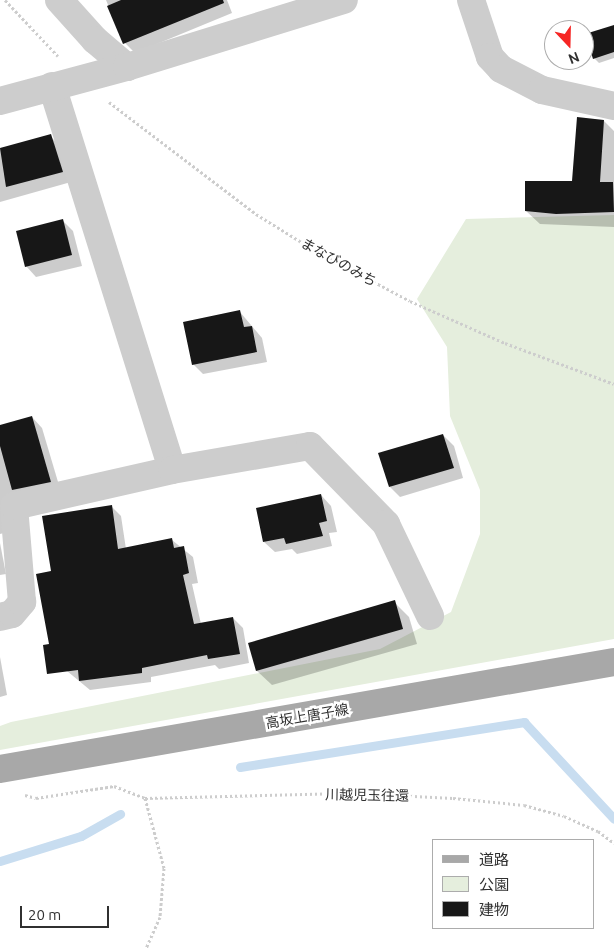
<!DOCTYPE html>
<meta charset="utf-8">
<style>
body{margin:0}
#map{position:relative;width:614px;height:949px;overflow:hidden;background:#fff;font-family:Ubuntu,"Noto Sans JP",sans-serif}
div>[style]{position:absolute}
.green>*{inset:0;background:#e5eedd}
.shadow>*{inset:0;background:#0003}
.stream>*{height:9px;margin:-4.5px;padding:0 4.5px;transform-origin:4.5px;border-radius:4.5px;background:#c8ddf0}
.building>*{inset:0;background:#171717}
.path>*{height:3px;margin-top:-1.5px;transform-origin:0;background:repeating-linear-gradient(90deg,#cdcdcd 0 2.5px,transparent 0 5px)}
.minor>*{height:28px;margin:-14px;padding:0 14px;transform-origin:14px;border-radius:14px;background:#cdcdcd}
.major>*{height:28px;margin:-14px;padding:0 14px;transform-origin:14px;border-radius:14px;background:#a8a8a8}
span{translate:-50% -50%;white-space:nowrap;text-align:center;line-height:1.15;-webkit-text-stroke:5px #fff;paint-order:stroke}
.street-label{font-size:14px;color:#303030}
.legend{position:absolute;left:432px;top:839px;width:162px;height:90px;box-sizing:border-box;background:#fff;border:1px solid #acacac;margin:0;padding:6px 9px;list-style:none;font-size:15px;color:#303030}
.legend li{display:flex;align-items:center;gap:10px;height:25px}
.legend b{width:25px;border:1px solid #acacac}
.north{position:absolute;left:544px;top:20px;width:50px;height:50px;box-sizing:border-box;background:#fff;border:1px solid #acacac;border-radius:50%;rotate:159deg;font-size:14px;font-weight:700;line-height:20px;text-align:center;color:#303030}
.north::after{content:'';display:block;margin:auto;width:18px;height:22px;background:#f62624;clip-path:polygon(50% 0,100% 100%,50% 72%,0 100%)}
.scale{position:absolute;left:20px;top:906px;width:89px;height:22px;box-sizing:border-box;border:2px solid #303030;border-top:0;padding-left:6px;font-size:15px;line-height:18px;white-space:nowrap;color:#303030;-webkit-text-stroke:4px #fff;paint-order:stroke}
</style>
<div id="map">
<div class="green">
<i style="clip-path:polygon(614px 215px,614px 639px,0 750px,0 726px,11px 722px,380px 649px,451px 612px,480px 534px,480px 490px,450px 416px,447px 347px,417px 299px,466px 219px)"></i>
</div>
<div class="shadow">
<i style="clip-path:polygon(106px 0,227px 0,232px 13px,135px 53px,122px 40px)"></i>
<i style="clip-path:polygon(614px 28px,614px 58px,599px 63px,594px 58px)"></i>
<i style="clip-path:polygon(604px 121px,614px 131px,614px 227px,540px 224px,526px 211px,573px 182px)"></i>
<i style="clip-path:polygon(50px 136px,60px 146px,71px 182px,0 202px,0 149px)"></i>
<i style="clip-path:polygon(63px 221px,73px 231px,82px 266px,36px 277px,26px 266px)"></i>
<i style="clip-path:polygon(240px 312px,262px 338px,267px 362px,203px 374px,193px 364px)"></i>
<i style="clip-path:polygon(32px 417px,42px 428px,61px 492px,8px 532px,0 534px,0 426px)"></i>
<i style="clip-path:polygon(443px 435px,454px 446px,463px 478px,400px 497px,390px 487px)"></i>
<i style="clip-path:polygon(321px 495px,331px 506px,337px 532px,329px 533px,332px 546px,297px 554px,292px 549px,275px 552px,264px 542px)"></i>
<i style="clip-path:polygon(111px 506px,121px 516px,126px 549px,172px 540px,193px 557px,198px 583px,192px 584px,201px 624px,233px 618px,243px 628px,249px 663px,219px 669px,215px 665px,151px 677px,151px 682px,90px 690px,67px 671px)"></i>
<i style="clip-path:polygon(0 543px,6px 574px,0 575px)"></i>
<i style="clip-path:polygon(394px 602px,409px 617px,417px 644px,272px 685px,257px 671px,249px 643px)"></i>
<i style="clip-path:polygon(0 657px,7px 695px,0 697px)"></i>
</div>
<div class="stream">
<i style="left:240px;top:767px;width:288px;rotate:-9deg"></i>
<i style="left:524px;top:722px;width:132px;rotate:47.1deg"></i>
<i style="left:0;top:861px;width:85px;rotate:-17.2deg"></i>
<i style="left:81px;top:836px;width:45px;rotate:-29.4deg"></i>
</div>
<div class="building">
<i style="clip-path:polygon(121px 0,223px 0,224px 3px,123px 44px,107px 6px)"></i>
<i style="clip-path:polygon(614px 25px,614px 52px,593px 59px,585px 34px)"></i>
<i style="clip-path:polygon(577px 117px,604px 120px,600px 182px,613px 182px,614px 212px,556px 214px,525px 211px,525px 181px,572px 181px)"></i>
<i style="clip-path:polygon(51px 134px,63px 172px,6px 187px,0 148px)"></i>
<i style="clip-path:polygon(63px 219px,72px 255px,25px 267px,16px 231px)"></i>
<i style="clip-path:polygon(240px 310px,244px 327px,252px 326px,257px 352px,192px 365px,183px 322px)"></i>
<i style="clip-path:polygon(32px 416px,51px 482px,12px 490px,0 446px,0 425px)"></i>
<i style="clip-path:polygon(443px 434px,454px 468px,389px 487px,378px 453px)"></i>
<i style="clip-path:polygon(321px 494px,327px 521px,319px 523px,323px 536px,286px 544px,284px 538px,263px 542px,256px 508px)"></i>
<i style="clip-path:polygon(112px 505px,118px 549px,172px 538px,174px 548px,184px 546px,189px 573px,183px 575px,194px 624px,233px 617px,240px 654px,208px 659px,207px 655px,142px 668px,142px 673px,79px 681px,78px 670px,47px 674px,43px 645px,49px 644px,36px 574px,51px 571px,42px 516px)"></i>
<i style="clip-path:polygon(395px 600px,403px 629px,256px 671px,248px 643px)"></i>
</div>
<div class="path">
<i style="left:5px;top:0;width:77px;rotate:46.6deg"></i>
<i style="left:109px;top:102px;width:185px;rotate:37.3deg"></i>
<i style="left:256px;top:214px;width:70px;rotate:31.7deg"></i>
<i style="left:316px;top:251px;width:106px;rotate:28deg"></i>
<i style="left:410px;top:301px;width:104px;rotate:23.9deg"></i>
<i style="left:505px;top:343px;width:116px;rotate:20.6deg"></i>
<i style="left:25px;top:795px;width:11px;rotate:15deg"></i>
<i style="left:36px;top:798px;width:79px;rotate:-8.7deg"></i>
<i style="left:114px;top:786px;width:33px;rotate:21deg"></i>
<i style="left:145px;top:798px;width:210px;rotate:-1.4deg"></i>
<i style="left:355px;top:793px;width:98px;rotate:2.9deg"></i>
<i style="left:453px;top:798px;width:71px;rotate:5.6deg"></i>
<i style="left:524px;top:805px;width:41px;rotate:15.4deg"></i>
<i style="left:564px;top:816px;width:37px;rotate:24deg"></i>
<i style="left:598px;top:831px;width:20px;rotate:37deg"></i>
<i style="left:145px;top:798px;width:73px;rotate:74.8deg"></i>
<i style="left:164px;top:868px;width:49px;rotate:94.7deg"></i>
<i style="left:160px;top:917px;width:35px;rotate:114deg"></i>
</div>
<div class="minor">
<i style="left:59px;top:0;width:54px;rotate:48deg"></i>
<i style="left:95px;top:40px;width:42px;rotate:40.2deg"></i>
<i style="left:471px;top:0;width:60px;rotate:71.6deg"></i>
<i style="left:490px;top:57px;width:16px;rotate:47deg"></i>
<i style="left:501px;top:69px;width:46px;rotate:27.1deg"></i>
<i style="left:542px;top:90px;width:74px;rotate:12.5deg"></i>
<i style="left:52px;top:86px;width:402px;rotate:72.6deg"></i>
<i style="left:0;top:101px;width:131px;rotate:-15deg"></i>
<i style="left:127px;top:67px;width:227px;rotate:-17.2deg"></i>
<i style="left:0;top:617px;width:12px;rotate:-14deg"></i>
<i style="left:12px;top:614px;width:16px;rotate:-50deg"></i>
<i style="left:22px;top:602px;width:96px;rotate:-94.8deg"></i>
<i style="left:14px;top:506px;width:162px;rotate:-12.8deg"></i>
<i style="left:172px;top:470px;width:140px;rotate:-9.9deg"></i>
<i style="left:310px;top:446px;width:109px;rotate:45.7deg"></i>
<i style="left:386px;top:524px;width:102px;rotate:64.4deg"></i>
</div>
<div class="major">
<i style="left:0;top:769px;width:623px;rotate:-9.89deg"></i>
</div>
<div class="street-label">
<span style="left:339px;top:262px;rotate:29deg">まなびのみち</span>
<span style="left:307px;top:716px;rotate:-10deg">高坂上唐子線</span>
<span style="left:367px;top:795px;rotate:1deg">川越児玉往還</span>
</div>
<ul class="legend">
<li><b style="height:6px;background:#a8a8a8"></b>道路</li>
<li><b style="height:14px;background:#e5eedd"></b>公園</li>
<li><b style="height:14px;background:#171717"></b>建物</li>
</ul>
<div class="north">N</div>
<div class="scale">20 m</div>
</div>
